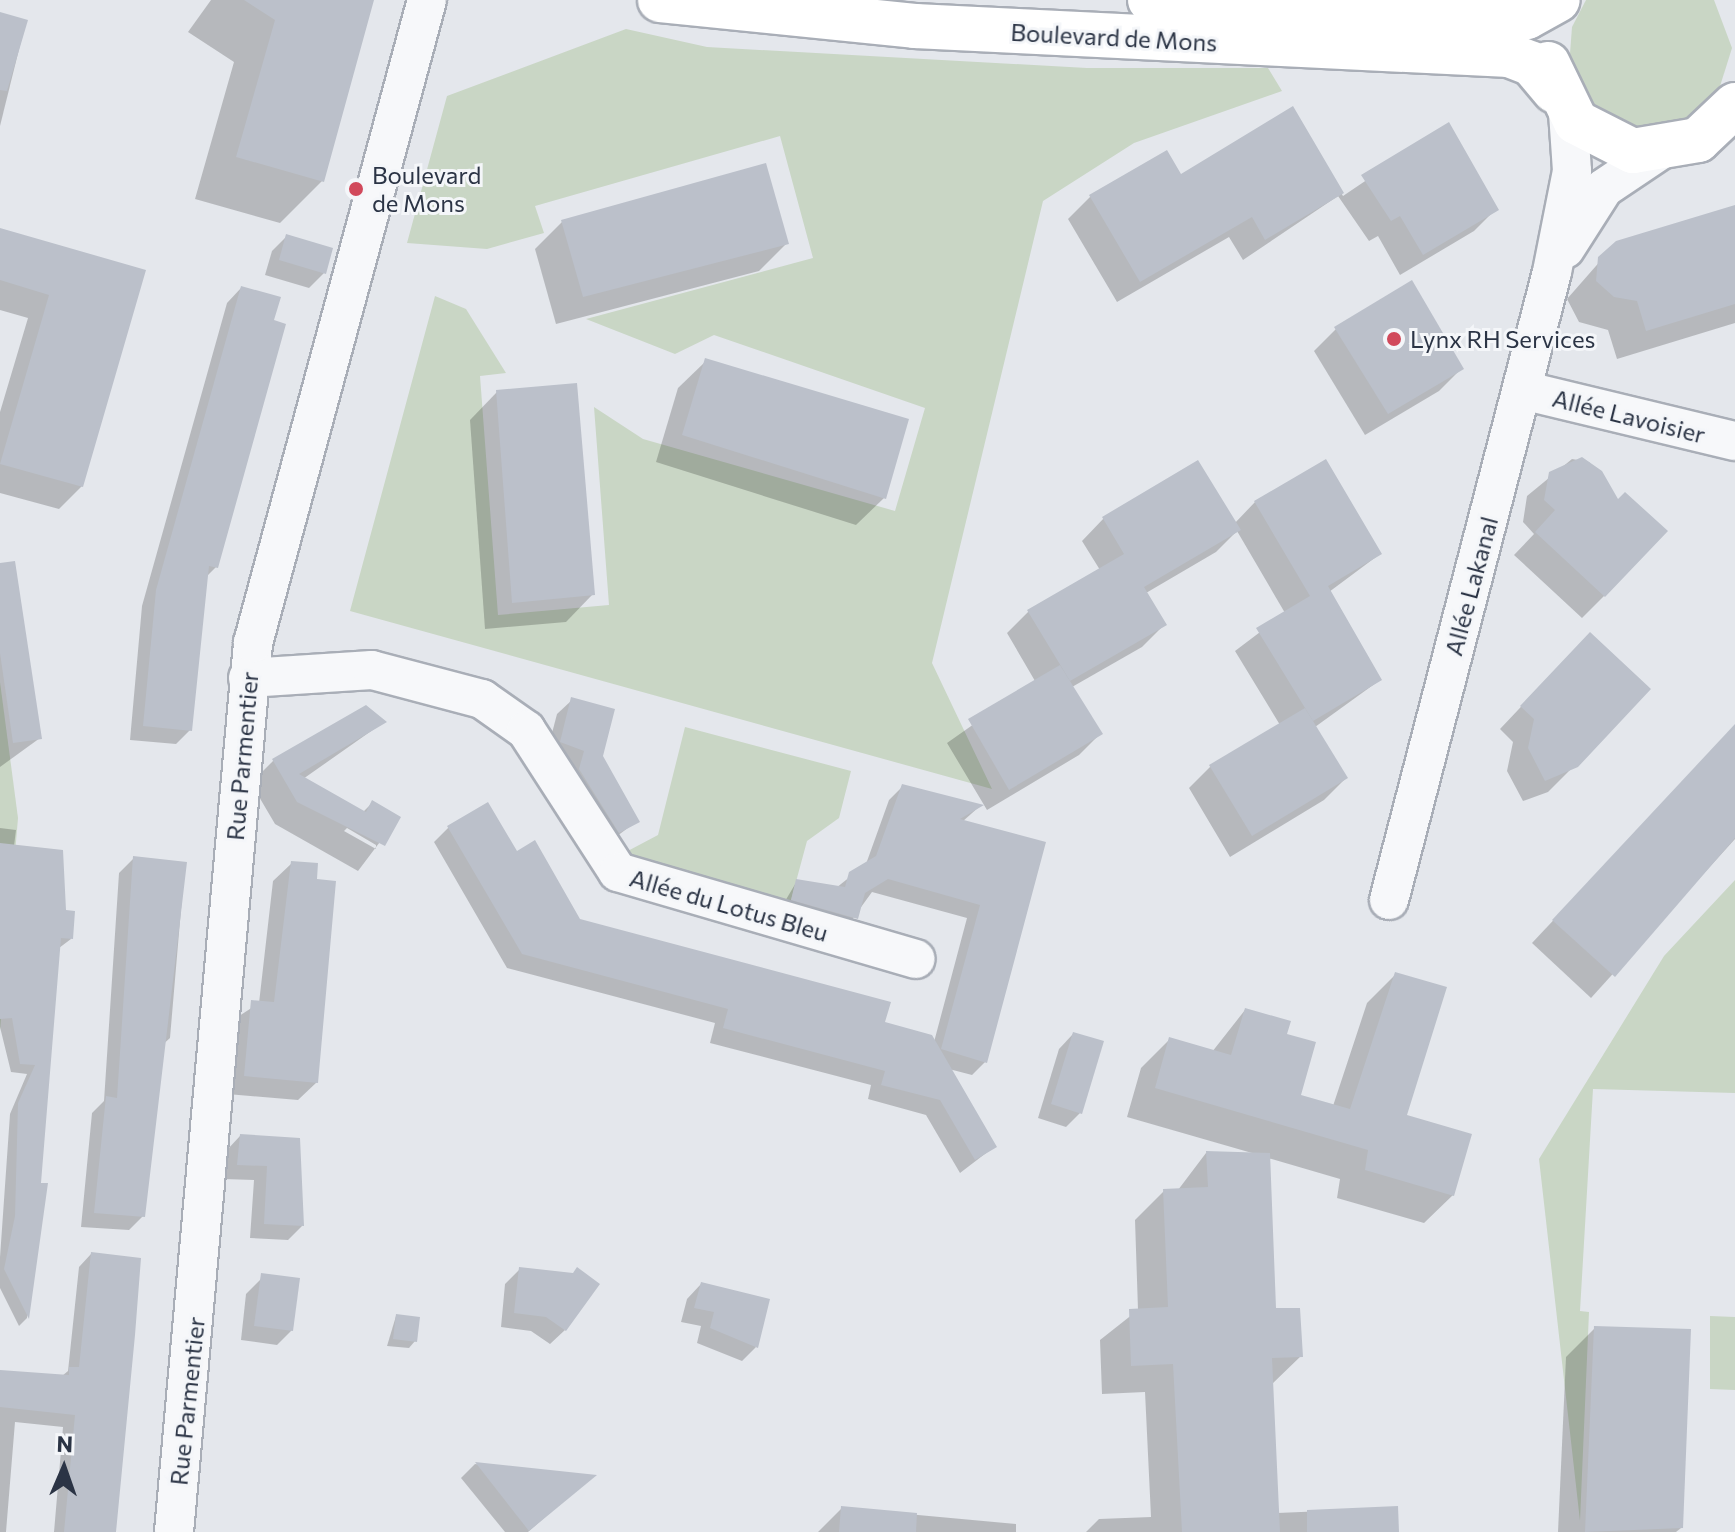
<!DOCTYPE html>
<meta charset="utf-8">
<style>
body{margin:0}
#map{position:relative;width:1735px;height:1532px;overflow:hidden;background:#e4e7ec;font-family:Commissioner,sans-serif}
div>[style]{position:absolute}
.green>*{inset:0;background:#c9d6c5}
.shadow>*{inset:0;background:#0003}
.building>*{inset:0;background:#bbc0ca}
.roads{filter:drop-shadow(2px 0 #a9aeb7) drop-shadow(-2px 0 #a9aeb7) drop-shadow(0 2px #a9aeb7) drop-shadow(0 -2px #a9aeb7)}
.minor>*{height:38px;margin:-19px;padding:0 19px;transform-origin:19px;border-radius:19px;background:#f7f8fa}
.secondary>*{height:44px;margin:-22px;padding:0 22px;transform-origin:22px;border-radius:22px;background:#fff}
.dots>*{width:22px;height:22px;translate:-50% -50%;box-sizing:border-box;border:4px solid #f4f6f9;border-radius:50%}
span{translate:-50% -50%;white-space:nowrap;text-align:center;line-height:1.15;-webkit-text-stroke:6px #f4f6f9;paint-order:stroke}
.street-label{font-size:24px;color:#2b3445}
.poi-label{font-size:24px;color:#2b3445}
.left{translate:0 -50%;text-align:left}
.north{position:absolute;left:24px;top:1428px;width:80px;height:80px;-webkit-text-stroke:6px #f4f6f9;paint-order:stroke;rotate:2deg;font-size:22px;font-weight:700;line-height:32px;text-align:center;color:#2b3445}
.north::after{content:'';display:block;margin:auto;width:28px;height:36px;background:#2b3445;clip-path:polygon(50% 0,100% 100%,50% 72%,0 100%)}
</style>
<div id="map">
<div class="green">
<i style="clip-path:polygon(1586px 0,1714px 0,1732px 48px,1716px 99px,1697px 118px,1646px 132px,1596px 113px,1569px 67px,1572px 27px)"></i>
<i style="clip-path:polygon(626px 29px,707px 47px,1087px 68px,1268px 68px,1282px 91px,1134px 143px,1043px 201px,932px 663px,992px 789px,350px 611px,435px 296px,466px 309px,506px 373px,480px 376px,498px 615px,609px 605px,594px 407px,643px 439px,895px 511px,925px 408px,714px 335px,675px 354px,586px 319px,813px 258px,780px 136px,535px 206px,544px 233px,487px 249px,407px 243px,447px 96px)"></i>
<i style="clip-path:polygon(0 682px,18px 818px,0 1031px)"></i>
<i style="clip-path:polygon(685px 727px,851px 771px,839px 818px,807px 841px,790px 904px,645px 866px,624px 853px,658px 835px)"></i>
<i style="clip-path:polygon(1735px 880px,1735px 1093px,1593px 1089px,1580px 1311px,1589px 1312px,1580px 1521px,1539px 1159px,1664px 956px)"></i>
<i style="clip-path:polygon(1710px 1316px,1735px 1317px,1735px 1390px,1710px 1389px)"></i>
</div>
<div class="shadow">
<i style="clip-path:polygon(211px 0,373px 0,322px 181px,280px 223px,195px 199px,234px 62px,188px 32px)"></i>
<i style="clip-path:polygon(0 14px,26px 21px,0 126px)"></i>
<i style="clip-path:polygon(1292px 109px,1343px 196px,1448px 125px,1496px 209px,1474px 231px,1400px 275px,1378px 236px,1369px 241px,1338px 196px,1243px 260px,1229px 237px,1117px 302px,1068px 219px,1090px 197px,1167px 153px,1180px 176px)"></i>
<i style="clip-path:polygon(1735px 206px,1735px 323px,1617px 359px,1608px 330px,1579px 322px,1567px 299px,1617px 242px)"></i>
<i style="clip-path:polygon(562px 222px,787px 243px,759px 271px,556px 324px,535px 249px)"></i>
<i style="clip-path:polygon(0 230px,143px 271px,82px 486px,59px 509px,0 493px,0 412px,28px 318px,0 310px)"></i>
<i style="clip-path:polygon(287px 236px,324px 273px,309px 288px,265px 275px,272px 251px)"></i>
<i style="clip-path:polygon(241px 288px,216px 567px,206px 577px,190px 730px,176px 744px,130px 740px,142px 606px,227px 303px)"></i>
<i style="clip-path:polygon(1336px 329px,1461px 369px,1439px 391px,1365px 435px,1314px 351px)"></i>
<i style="clip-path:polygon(706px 361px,884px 498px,856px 525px,656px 462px,678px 388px)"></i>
<i style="clip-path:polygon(497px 392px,593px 594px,566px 622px,485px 629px,470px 420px)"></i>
<i style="clip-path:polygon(1572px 459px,1589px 462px,1618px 502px,1604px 596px,1582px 618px,1514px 555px,1534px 534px,1523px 522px,1527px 496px)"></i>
<i style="clip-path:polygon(1255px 502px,1380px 554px,1329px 592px,1380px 680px,1315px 727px,1346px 778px,1324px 800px,1230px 857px,1189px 788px,1211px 766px,1280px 725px,1235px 651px,1285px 613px,1237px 531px,1216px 552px,1146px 593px,1164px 625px,1142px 647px,1072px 687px,1101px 733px,1079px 755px,987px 810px,947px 743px,1035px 681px,1007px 633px,1029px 611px,1100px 570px,1082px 541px,1104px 518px,1234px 524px)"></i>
<i style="clip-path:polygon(0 594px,40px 738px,0 767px)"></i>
<i style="clip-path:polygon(1568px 657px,1571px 769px,1548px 792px,1523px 801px,1507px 771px,1513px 742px,1500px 729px)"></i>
<i style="clip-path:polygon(572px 700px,637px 821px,604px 846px,546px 756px,557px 714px)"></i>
<i style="clip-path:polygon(evenodd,384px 722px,303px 779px,363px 812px,373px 802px,398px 818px,358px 871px,275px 824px,251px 783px,273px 761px,384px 722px,347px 828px,376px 845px,376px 849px,344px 831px,347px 828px)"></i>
<i style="clip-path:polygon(1735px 727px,1735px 839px,1591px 998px,1532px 943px)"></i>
<i style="clip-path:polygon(903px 786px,980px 806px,962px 822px,1044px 844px,986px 1061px,972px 1075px,949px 1069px,994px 1147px,960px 1173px,926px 1115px,868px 1099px,871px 1085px,710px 1043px,715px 1023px,507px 968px,434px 842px,449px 827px,516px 854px,579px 920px,934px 1042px,967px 918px,872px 892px,843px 932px,778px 913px,797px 881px,836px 888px,866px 864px,889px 800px)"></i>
<i style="clip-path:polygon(0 828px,16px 830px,14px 846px,64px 912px,71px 939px,59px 948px,39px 1185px,46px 1185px,27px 1318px,19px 1326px,0 1288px,0 1257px,10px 1114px,27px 1074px,11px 1072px,0 1027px)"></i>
<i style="clip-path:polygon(134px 858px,185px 863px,170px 1038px,159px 1048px,143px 1216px,129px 1230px,81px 1227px,92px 1113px,104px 1101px,119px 873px)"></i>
<i style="clip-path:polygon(292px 863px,317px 1082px,298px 1100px,227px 1094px,233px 1020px,259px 1003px,273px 881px)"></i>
<i style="clip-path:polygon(1396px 974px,1404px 1117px,1453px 1195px,1424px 1223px,1337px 1198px,1340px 1179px,1268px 1158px,1274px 1310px,1301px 1356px,1271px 1385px,1277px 1513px,1396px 1508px,1397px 1532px,1086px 1532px,1099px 1519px,1151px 1517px,1145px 1392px,1102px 1394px,1100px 1340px,1138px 1310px,1135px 1220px,1164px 1191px,1178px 1190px,1206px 1153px,1252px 1153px,1127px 1117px,1141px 1068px,1170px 1039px,1212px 1052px,1245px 1010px,1284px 1036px,1298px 1096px,1333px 1106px,1367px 1003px)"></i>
<i style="clip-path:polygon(1073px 1034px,1080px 1113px,1066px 1127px,1038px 1118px,1059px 1049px)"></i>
<i style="clip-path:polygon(240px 1136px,298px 1140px,302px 1226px,288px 1240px,250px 1238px,254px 1180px,223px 1179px,226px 1151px)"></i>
<i style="clip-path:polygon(91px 1254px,114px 1532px,54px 1532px,63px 1427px,15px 1422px,6px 1532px,0 1532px,0 1372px,62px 1376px,68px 1371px,79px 1267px)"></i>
<i style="clip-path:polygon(520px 1269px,565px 1330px,550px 1344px,531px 1331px,501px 1327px,505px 1284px)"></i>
<i style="clip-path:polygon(261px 1279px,292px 1330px,277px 1345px,241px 1340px,246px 1294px)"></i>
<i style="clip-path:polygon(701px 1284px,756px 1347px,742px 1361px,697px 1343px,701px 1326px,681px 1322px,687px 1299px)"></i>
<i style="clip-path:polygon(396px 1316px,415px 1341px,409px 1348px,387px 1346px)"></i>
<i style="clip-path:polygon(1595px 1328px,1681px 1528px,1676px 1532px,1558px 1532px,1566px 1357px)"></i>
<i style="clip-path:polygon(475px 1464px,592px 1476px,528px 1532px,505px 1532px,461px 1478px)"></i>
<i style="clip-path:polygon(842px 1508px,1016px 1524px,1016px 1532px,818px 1532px)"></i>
</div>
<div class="building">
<i style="clip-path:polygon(244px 0,374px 0,324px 182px,236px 157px,275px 20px)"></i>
<i style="clip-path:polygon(0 12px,28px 20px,7px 91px,0 90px)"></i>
<i style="clip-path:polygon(1293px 106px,1344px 193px,1265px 240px,1252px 217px,1140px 282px,1089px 195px,1167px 150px,1181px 174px)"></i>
<i style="clip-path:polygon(1449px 122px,1499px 210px,1423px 255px,1400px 216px,1391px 221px,1361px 175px)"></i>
<i style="clip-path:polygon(766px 163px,789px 244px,583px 297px,561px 220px)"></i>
<i style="clip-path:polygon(1735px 205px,1735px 304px,1646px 331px,1637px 301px,1614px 297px,1596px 281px,1598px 257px,1616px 241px)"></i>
<i style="clip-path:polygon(0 228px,146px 270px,83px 487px,0 464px,49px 295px,0 280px)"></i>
<i style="clip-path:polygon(286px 234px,333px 248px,326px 274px,279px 260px)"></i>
<i style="clip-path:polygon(1412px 280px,1464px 369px,1388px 414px,1334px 327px)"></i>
<i style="clip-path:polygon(241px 286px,281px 297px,274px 320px,286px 324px,218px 568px,209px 566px,192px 731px,143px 726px,156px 590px)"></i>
<i style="clip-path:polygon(705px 358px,909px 419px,886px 499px,682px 435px)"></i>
<i style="clip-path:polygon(577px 383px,595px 595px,512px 603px,496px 390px)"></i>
<i style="clip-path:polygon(1582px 457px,1602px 471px,1618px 499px,1625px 492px,1668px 531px,1605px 597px,1535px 532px,1555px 510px,1544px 500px,1549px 472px)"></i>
<i style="clip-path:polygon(1326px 459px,1382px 554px,1328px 586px,1382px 680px,1313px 721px,1256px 628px,1310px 596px,1254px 501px)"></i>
<i style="clip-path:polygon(1198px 460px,1241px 530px,1144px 587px,1167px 625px,1070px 681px,1027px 610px,1124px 554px,1102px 517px)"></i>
<i style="clip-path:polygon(15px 561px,42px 739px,13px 743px,0 653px,0 563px)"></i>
<i style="clip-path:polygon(1590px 632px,1651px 689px,1578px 767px,1545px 781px,1528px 748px,1534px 719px,1520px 706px)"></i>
<i style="clip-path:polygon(1060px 665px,1103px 734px,1009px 790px,968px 719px)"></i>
<i style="clip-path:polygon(571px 697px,615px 709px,603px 756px,640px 822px,619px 833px,579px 769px,584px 751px,560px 742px)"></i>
<i style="clip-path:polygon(366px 705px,387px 722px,299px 774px,366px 812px,372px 800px,401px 817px,385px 846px,297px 802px,272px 759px)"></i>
<i style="clip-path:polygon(1305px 708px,1348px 778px,1252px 836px,1209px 765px)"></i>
<i style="clip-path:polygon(1735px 724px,1735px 838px,1615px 977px,1552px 920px)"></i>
<i style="clip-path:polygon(902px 784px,984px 805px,960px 819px,1046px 842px,987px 1063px,941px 1049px,980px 905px,888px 879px,865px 893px,858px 919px,791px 900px,796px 879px,845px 887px,849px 872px,876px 856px)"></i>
<i style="clip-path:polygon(488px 802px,517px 851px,535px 840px,580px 919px,891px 1002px,885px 1022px,932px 1035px,997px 1147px,975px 1160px,940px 1100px,881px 1085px,885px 1071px,723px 1028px,728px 1009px,522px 954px,447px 826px)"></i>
<i style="clip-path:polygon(0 843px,63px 850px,66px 910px,75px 911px,73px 939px,61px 938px,41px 1183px,48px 1183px,29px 1319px,4px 1269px,15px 1216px,18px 1103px,35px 1065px,20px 1064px,12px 1018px,0 1019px)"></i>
<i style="clip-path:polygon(133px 856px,187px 862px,145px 1217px,94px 1213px,106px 1096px,117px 1098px)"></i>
<i style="clip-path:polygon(291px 861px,318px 863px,317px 879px,336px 881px,318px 1083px,244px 1076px,251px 1000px,274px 1002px)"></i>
<i style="clip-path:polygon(1395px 972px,1447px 987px,1407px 1115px,1472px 1134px,1454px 1196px,1365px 1170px,1368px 1150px,1155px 1088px,1169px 1037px,1231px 1055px,1245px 1008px,1291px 1021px,1287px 1034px,1316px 1042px,1301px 1095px,1350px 1109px)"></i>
<i style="clip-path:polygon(1073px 1032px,1104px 1041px,1082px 1114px,1051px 1104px)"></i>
<i style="clip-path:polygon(240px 1134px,300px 1138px,304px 1226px,264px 1224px,267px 1166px,237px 1165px)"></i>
<i style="clip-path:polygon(1206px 1151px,1270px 1153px,1276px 1308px,1300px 1308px,1303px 1357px,1272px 1358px,1280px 1532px,1182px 1532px,1173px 1364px,1131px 1366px,1129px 1309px,1168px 1307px,1163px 1189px,1208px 1187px)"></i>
<i style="clip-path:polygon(91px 1252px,141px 1258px,135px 1335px,116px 1532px,64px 1532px,75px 1415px,0 1407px,0 1370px,69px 1375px,69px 1367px,79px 1367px)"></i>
<i style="clip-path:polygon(519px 1267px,573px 1273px,577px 1267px,600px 1284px,566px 1331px,546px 1317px,514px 1313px)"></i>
<i style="clip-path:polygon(261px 1273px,300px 1278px,293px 1331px,254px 1326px)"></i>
<i style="clip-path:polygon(701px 1282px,770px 1299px,758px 1348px,710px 1328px,714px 1312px,694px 1308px)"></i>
<i style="clip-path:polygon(396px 1314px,420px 1317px,417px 1342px,393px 1339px)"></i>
<i style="clip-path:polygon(1594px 1326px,1691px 1329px,1683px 1528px,1585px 1532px)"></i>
<i style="clip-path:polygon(475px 1462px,597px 1475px,529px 1531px)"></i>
<i style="clip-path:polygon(841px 1506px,917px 1513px,916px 1532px,839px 1532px)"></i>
<i style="clip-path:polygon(1398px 1506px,1399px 1532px,1307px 1532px,1307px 1510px)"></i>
</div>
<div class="roads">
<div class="minor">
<i style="left:1565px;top:249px;width:72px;rotate:-57.4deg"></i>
<i style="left:1604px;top:188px;width:66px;rotate:-33.9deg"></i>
<i style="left:1522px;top:390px;width:219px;rotate:13.5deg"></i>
<i style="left:248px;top:678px;width:124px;rotate:-3.7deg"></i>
<i style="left:372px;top:670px;width:114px;rotate:14.8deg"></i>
<i style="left:482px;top:699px;width:54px;rotate:35.2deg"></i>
<i style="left:526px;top:730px;width:169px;rotate:57.1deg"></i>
<i style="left:618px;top:872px;width:310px;rotate:16.3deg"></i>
<i style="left:1389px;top:900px;width:649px;rotate:-75.45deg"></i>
<i style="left:1552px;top:272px;width:103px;rotate:-78.8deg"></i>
<i style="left:1572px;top:171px;width:59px;rotate:-93.9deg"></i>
<i style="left:174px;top:1532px;width:893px;rotate:-84.92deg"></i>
<i style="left:253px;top:643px;width:666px;rotate:-74.86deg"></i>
</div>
<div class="secondary">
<i style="left:660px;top:0;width:256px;rotate:5.8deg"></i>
<i style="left:915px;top:26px;width:595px;rotate:2.8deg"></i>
<i style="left:1509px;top:55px;width:25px;rotate:21deg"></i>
<i style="left:1532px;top:64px;width:35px;rotate:50deg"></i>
<i style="left:1150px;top:0;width:340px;rotate:3.5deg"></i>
<i style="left:1489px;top:21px;width:38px;rotate:-6deg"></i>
<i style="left:1527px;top:17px;width:35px;rotate:-29deg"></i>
<i style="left:1548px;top:64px;width:64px;rotate:64.2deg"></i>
<i style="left:1576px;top:122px;width:64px;rotate:27deg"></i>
<i style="left:1633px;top:151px;width:66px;rotate:-9.6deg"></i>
<i style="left:1698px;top:140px;width:51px;rotate:-43.4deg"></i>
</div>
</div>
<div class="dots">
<i style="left:356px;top:189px;background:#d1495b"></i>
<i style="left:1394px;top:339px;background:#d1495b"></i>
</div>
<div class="street-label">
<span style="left:1114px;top:37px;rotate:3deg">Boulevard de Mons</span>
<span style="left:1629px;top:416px;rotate:14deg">Allée Lavoisier</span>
<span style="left:1471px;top:586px;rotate:-75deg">Allée Lakanal</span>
<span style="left:242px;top:756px;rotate:-85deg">Rue Parmentier</span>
<span style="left:729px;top:905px;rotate:16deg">Allée du Lotus Bleu</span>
<span style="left:187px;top:1401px;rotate:-84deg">Rue Parmentier</span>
</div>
<div class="poi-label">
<span class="left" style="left:372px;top:189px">Boulevard<br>de Mons</span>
<span class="left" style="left:1410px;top:339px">Lynx RH Services</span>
</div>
<div class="north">N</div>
</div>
